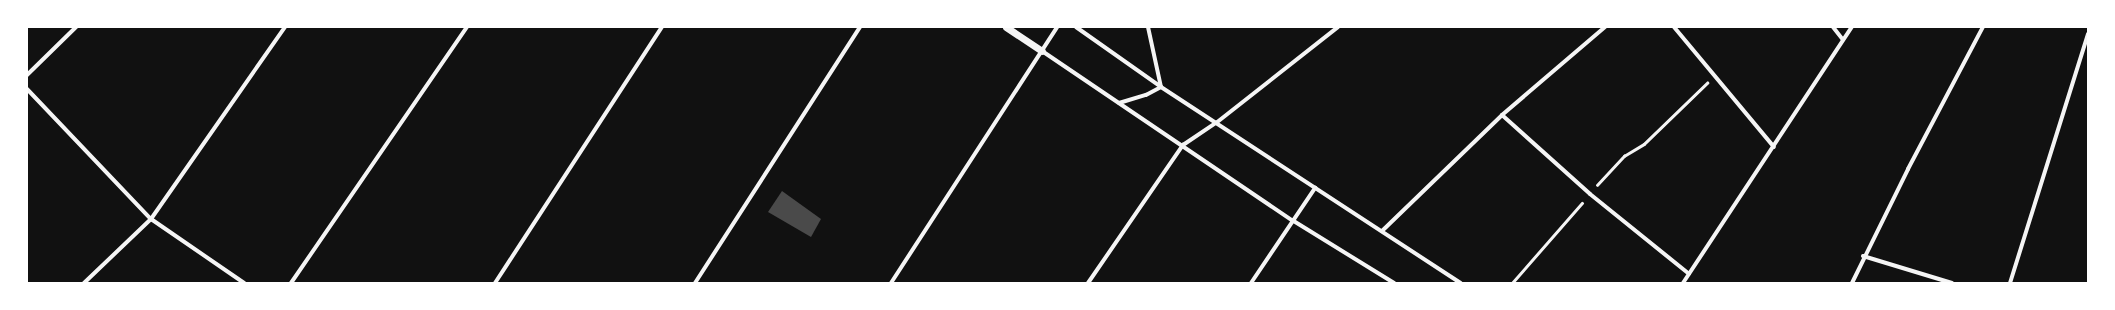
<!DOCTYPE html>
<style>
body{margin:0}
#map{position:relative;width:2115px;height:310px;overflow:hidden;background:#111;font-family:"Fira Sans",sans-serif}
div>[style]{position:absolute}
.building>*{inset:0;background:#4a4a4a}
.path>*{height:2.5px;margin:-1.25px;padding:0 1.25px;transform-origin:1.25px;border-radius:1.25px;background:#f5f5f5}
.minor>*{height:4px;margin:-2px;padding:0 2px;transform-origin:2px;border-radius:2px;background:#f5f5f5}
.tertiary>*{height:7px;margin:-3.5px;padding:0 3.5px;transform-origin:3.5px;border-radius:3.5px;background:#f5f5f5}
span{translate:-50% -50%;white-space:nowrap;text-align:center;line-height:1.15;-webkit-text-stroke:3px #fff;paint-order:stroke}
.frame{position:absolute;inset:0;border:28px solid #fff;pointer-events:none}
</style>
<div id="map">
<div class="building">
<i style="clip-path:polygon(782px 191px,821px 219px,811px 237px,768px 212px)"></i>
</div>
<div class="path">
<i style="left:1597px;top:185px;width:40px;rotate:-47deg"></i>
<i style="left:1624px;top:156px;width:23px;rotate:-31deg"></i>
<i style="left:1644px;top:144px;width:88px;rotate:-44.1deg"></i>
<i style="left:1512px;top:283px;width:106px;rotate:-48.8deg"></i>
</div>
<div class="minor">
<i style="left:1076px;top:27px;width:104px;rotate:35.2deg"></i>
<i style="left:1161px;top:87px;width:358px;rotate:33.2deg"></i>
<i style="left:1148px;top:27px;width:61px;rotate:77.8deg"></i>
<i style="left:1674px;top:27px;width:156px;rotate:50.2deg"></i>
<i style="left:1833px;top:27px;width:16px;rotate:52deg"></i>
<i style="left:1042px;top:51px;width:302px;rotate:34.1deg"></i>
<i style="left:1292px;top:220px;width:120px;rotate:31.7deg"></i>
<i style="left:27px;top:75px;width:69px;rotate:-44.4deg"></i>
<i style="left:27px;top:89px;width:180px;rotate:46.4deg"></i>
<i style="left:151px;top:219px;width:113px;rotate:34.5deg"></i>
<i style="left:1119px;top:103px;width:28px;rotate:-17deg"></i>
<i style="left:1146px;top:95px;width:17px;rotate:-28deg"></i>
<i style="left:1502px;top:115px;width:118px;rotate:41.9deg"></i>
<i style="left:1590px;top:194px;width:127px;rotate:38.9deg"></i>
<i style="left:1382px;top:231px;width:167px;rotate:-44deg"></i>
<i style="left:1502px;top:115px;width:135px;rotate:-40.5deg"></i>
<i style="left:1863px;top:256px;width:93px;rotate:16.9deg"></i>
<i style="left:84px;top:283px;width:93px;rotate:-43.7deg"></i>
<i style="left:151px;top:219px;width:234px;rotate:-55.1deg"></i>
<i style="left:291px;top:283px;width:311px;rotate:-55.5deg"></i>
<i style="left:495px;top:283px;width:306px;rotate:-56.9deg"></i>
<i style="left:695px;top:283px;width:305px;rotate:-57.2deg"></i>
<i style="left:891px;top:283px;width:305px;rotate:-57deg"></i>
<i style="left:1088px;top:283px;width:168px;rotate:-55.5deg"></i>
<i style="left:1183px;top:145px;width:40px;rotate:-34deg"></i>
<i style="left:1216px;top:123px;width:155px;rotate:-38.2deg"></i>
<i style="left:1251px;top:283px;width:115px;rotate:-56deg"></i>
<i style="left:1683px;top:283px;width:307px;rotate:-56.6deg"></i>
<i style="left:1852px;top:283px;width:127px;rotate:-63.8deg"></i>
<i style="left:1908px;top:169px;width:161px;rotate:-62.2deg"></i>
<i style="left:2010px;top:283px;width:261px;rotate:-72.6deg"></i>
</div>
<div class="tertiary">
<i style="left:1006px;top:27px;width:43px;rotate:33.7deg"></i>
</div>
<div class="frame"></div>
</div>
